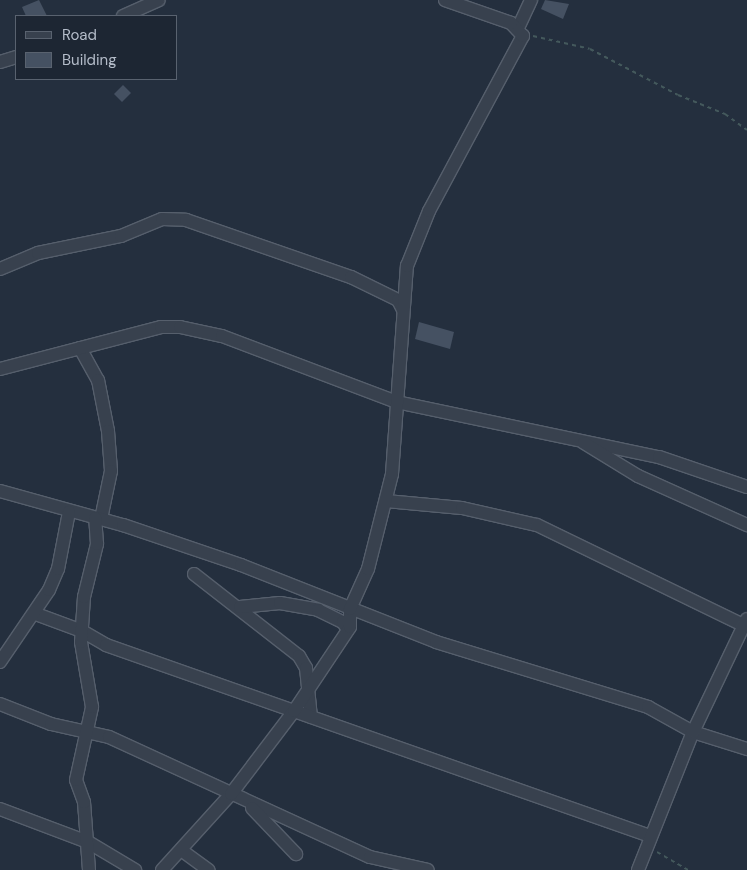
<!DOCTYPE html>
<style>
body{margin:0}
#map{position:relative;width:747px;height:870px;overflow:hidden;background:#242f3e;font-family:"DM Sans",sans-serif}
div>[style]{position:absolute}
.building>*{inset:0;background:#455162}
.path>*{height:2px;margin-top:-1px;transform-origin:0;background:repeating-linear-gradient(90deg,#44595c 0 4px,transparent 0 8px)}
.roads{filter:drop-shadow(1px 0 #565f6c) drop-shadow(-1px 0 #565f6c) drop-shadow(0 1px #565f6c) drop-shadow(0 -1px #565f6c)}
.minor>*{height:12px;margin:-6px;padding:0 6px;transform-origin:6px;border-radius:6px;background:#38414e}
span{translate:-50% -50%;white-space:nowrap;text-align:center;line-height:1.15;-webkit-text-stroke:4px #1d2633;paint-order:stroke}
.legend{position:absolute;left:15px;top:15px;width:162px;height:65px;box-sizing:border-box;background:#1d2633;border:1px solid #59626f;margin:0;padding:6px 9px;list-style:none;font-size:15px;color:#b4bcc9}
.legend li{display:flex;align-items:center;gap:10px;height:25px}
.legend b{width:25px;border:1px solid #59626f}
</style>
<div id="map">
<div class="building">
<i style="clip-path:polygon(39px 0,47px 16px,26px 16px,22px 7px)"></i>
<i style="clip-path:polygon(545px 0,569px 4px,563px 19px,541px 9px)"></i>
<i style="clip-path:polygon(123px 85px,131px 93px,122px 102px,114px 94px)"></i>
<i style="clip-path:polygon(419px 322px,454px 332px,450px 349px,415px 339px)"></i>
</div>
<div class="path">
<i style="left:533px;top:36px;width:58px;rotate:12.8deg"></i>
<i style="left:590px;top:49px;width:99px;rotate:27.6deg"></i>
<i style="left:678px;top:95px;width:51px;rotate:22deg"></i>
<i style="left:725px;top:114px;width:27px;rotate:36deg"></i>
<i style="left:657px;top:852px;width:36px;rotate:30deg"></i>
</div>
<div class="roads">
<div class="minor">
<i style="left:123px;top:16px;width:39px;rotate:-24deg"></i>
<i style="left:518px;top:28px;width:31px;rotate:-65deg"></i>
<i style="left:0;top:62px;width:17px;rotate:-17deg"></i>
<i style="left:0;top:269px;width:41px;rotate:-22.8deg"></i>
<i style="left:38px;top:253px;width:85px;rotate:-11.6deg"></i>
<i style="left:121px;top:236px;width:44px;rotate:-22.5deg"></i>
<i style="left:162px;top:219px;width:24px;rotate:2deg"></i>
<i style="left:186px;top:220px;width:175px;rotate:19.1deg"></i>
<i style="left:351px;top:277px;width:52px;rotate:26.1deg"></i>
<i style="left:398px;top:300px;width:11px;rotate:63deg"></i>
<i style="left:80px;top:348px;width:37px;rotate:61deg"></i>
<i style="left:98px;top:380px;width:52px;rotate:78.9deg"></i>
<i style="left:108px;top:431px;width:40px;rotate:85.7deg"></i>
<i style="left:111px;top:471px;width:49px;rotate:101.8deg"></i>
<i style="left:0;top:369px;width:166px;rotate:-14.6deg"></i>
<i style="left:161px;top:327px;width:19px"></i>
<i style="left:180px;top:327px;width:43px;rotate:12.1deg"></i>
<i style="left:222px;top:336px;width:187px;rotate:20.7deg"></i>
<i style="left:397px;top:402px;width:268px;rotate:11.9deg"></i>
<i style="left:659px;top:457px;width:93px;rotate:18.8deg"></i>
<i style="left:584px;top:443px;width:63px;rotate:31.4deg"></i>
<i style="left:638px;top:476px;width:120px;rotate:24.2deg"></i>
<i style="left:0;top:491px;width:128px;rotate:15.5deg"></i>
<i style="left:123px;top:525px;width:125px;rotate:18.7deg"></i>
<i style="left:241px;top:565px;width:210px;rotate:21.5deg"></i>
<i style="left:436px;top:642px;width:222px;rotate:17deg"></i>
<i style="left:648px;top:707px;width:51px;rotate:29.1deg"></i>
<i style="left:693px;top:732px;width:57px;rotate:17.5deg"></i>
<i style="left:386px;top:501px;width:76px;rotate:5.3deg"></i>
<i style="left:462px;top:508px;width:77px;rotate:12.8deg"></i>
<i style="left:537px;top:525px;width:231px;rotate:25.9deg"></i>
<i style="left:194px;top:574px;width:133px;rotate:38deg"></i>
<i style="left:299px;top:656px;width:14px;rotate:60deg"></i>
<i style="left:306px;top:668px;width:49px;rotate:84.2deg"></i>
<i style="left:240px;top:607px;width:40px;rotate:-5.7deg"></i>
<i style="left:280px;top:603px;width:39px;rotate:10deg"></i>
<i style="left:318px;top:610px;width:28px;rotate:26deg"></i>
<i style="left:343px;top:622px;width:9px;rotate:58deg"></i>
<i style="left:36px;top:614px;width:49px;rotate:20.3deg"></i>
<i style="left:82px;top:631px;width:28px;rotate:30deg"></i>
<i style="left:106px;top:645px;width:577px;rotate:19.35deg"></i>
<i style="left:0;top:662px;width:87px;rotate:-55.8deg"></i>
<i style="left:49px;top:590px;width:23px;rotate:-67deg"></i>
<i style="left:58px;top:569px;width:58px;rotate:-79.1deg"></i>
<i style="left:0;top:704px;width:55px;rotate:21.4deg"></i>
<i style="left:51px;top:724px;width:59px;rotate:12.6deg"></i>
<i style="left:109px;top:737px;width:287px;rotate:24.7deg"></i>
<i style="left:370px;top:857px;width:59px;rotate:12.6deg"></i>
<i style="left:252px;top:808px;width:64px;rotate:46.3deg"></i>
<i style="left:0;top:809px;width:94px;rotate:20.6deg"></i>
<i style="left:88px;top:842px;width:55px;rotate:30.8deg"></i>
<i style="left:181px;top:850px;width:34px;rotate:36deg"></i>
<i style="left:89px;top:870px;width:68px;rotate:-94.2deg"></i>
<i style="left:84px;top:802px;width:23px;rotate:-110deg"></i>
<i style="left:76px;top:780px;width:75px;rotate:-77.6deg"></i>
<i style="left:92px;top:707px;width:66px;rotate:-99.6deg"></i>
<i style="left:81px;top:642px;width:45px;rotate:-86.2deg"></i>
<i style="left:84px;top:597px;width:55px;rotate:-76.2deg"></i>
<i style="left:97px;top:544px;width:26px;rotate:-94deg"></i>
<i style="left:162px;top:870px;width:103px;rotate:-47.8deg"></i>
<i style="left:231px;top:794px;width:104px;rotate:-52.8deg"></i>
<i style="left:294px;top:711px;width:101px;rotate:-56.3deg"></i>
<i style="left:350px;top:627px;width:18px;rotate:-90deg"></i>
<i style="left:350px;top:609px;width:44px;rotate:-65.8deg"></i>
<i style="left:368px;top:569px;width:98px;rotate:-75.8deg"></i>
<i style="left:392px;top:474px;width:209px;rotate:-85.9deg"></i>
<i style="left:407px;top:266px;width:59px;rotate:-68.2deg"></i>
<i style="left:429px;top:211px;width:199px;rotate:-61.8deg"></i>
<i style="left:523px;top:36px;width:18px;rotate:-133deg"></i>
<i style="left:511px;top:23px;width:70px;rotate:-160.8deg"></i>
<i style="left:638px;top:870px;width:149px;rotate:-68.3deg"></i>
<i style="left:693px;top:732px;width:125px;rotate:-64.5deg"></i>
</div>
</div>
<ul class="legend">
<li><b style="height:6px;background:#38414e"></b>Road</li>
<li><b style="height:14px;background:#455162"></b>Building</li>
</ul>
</div>
